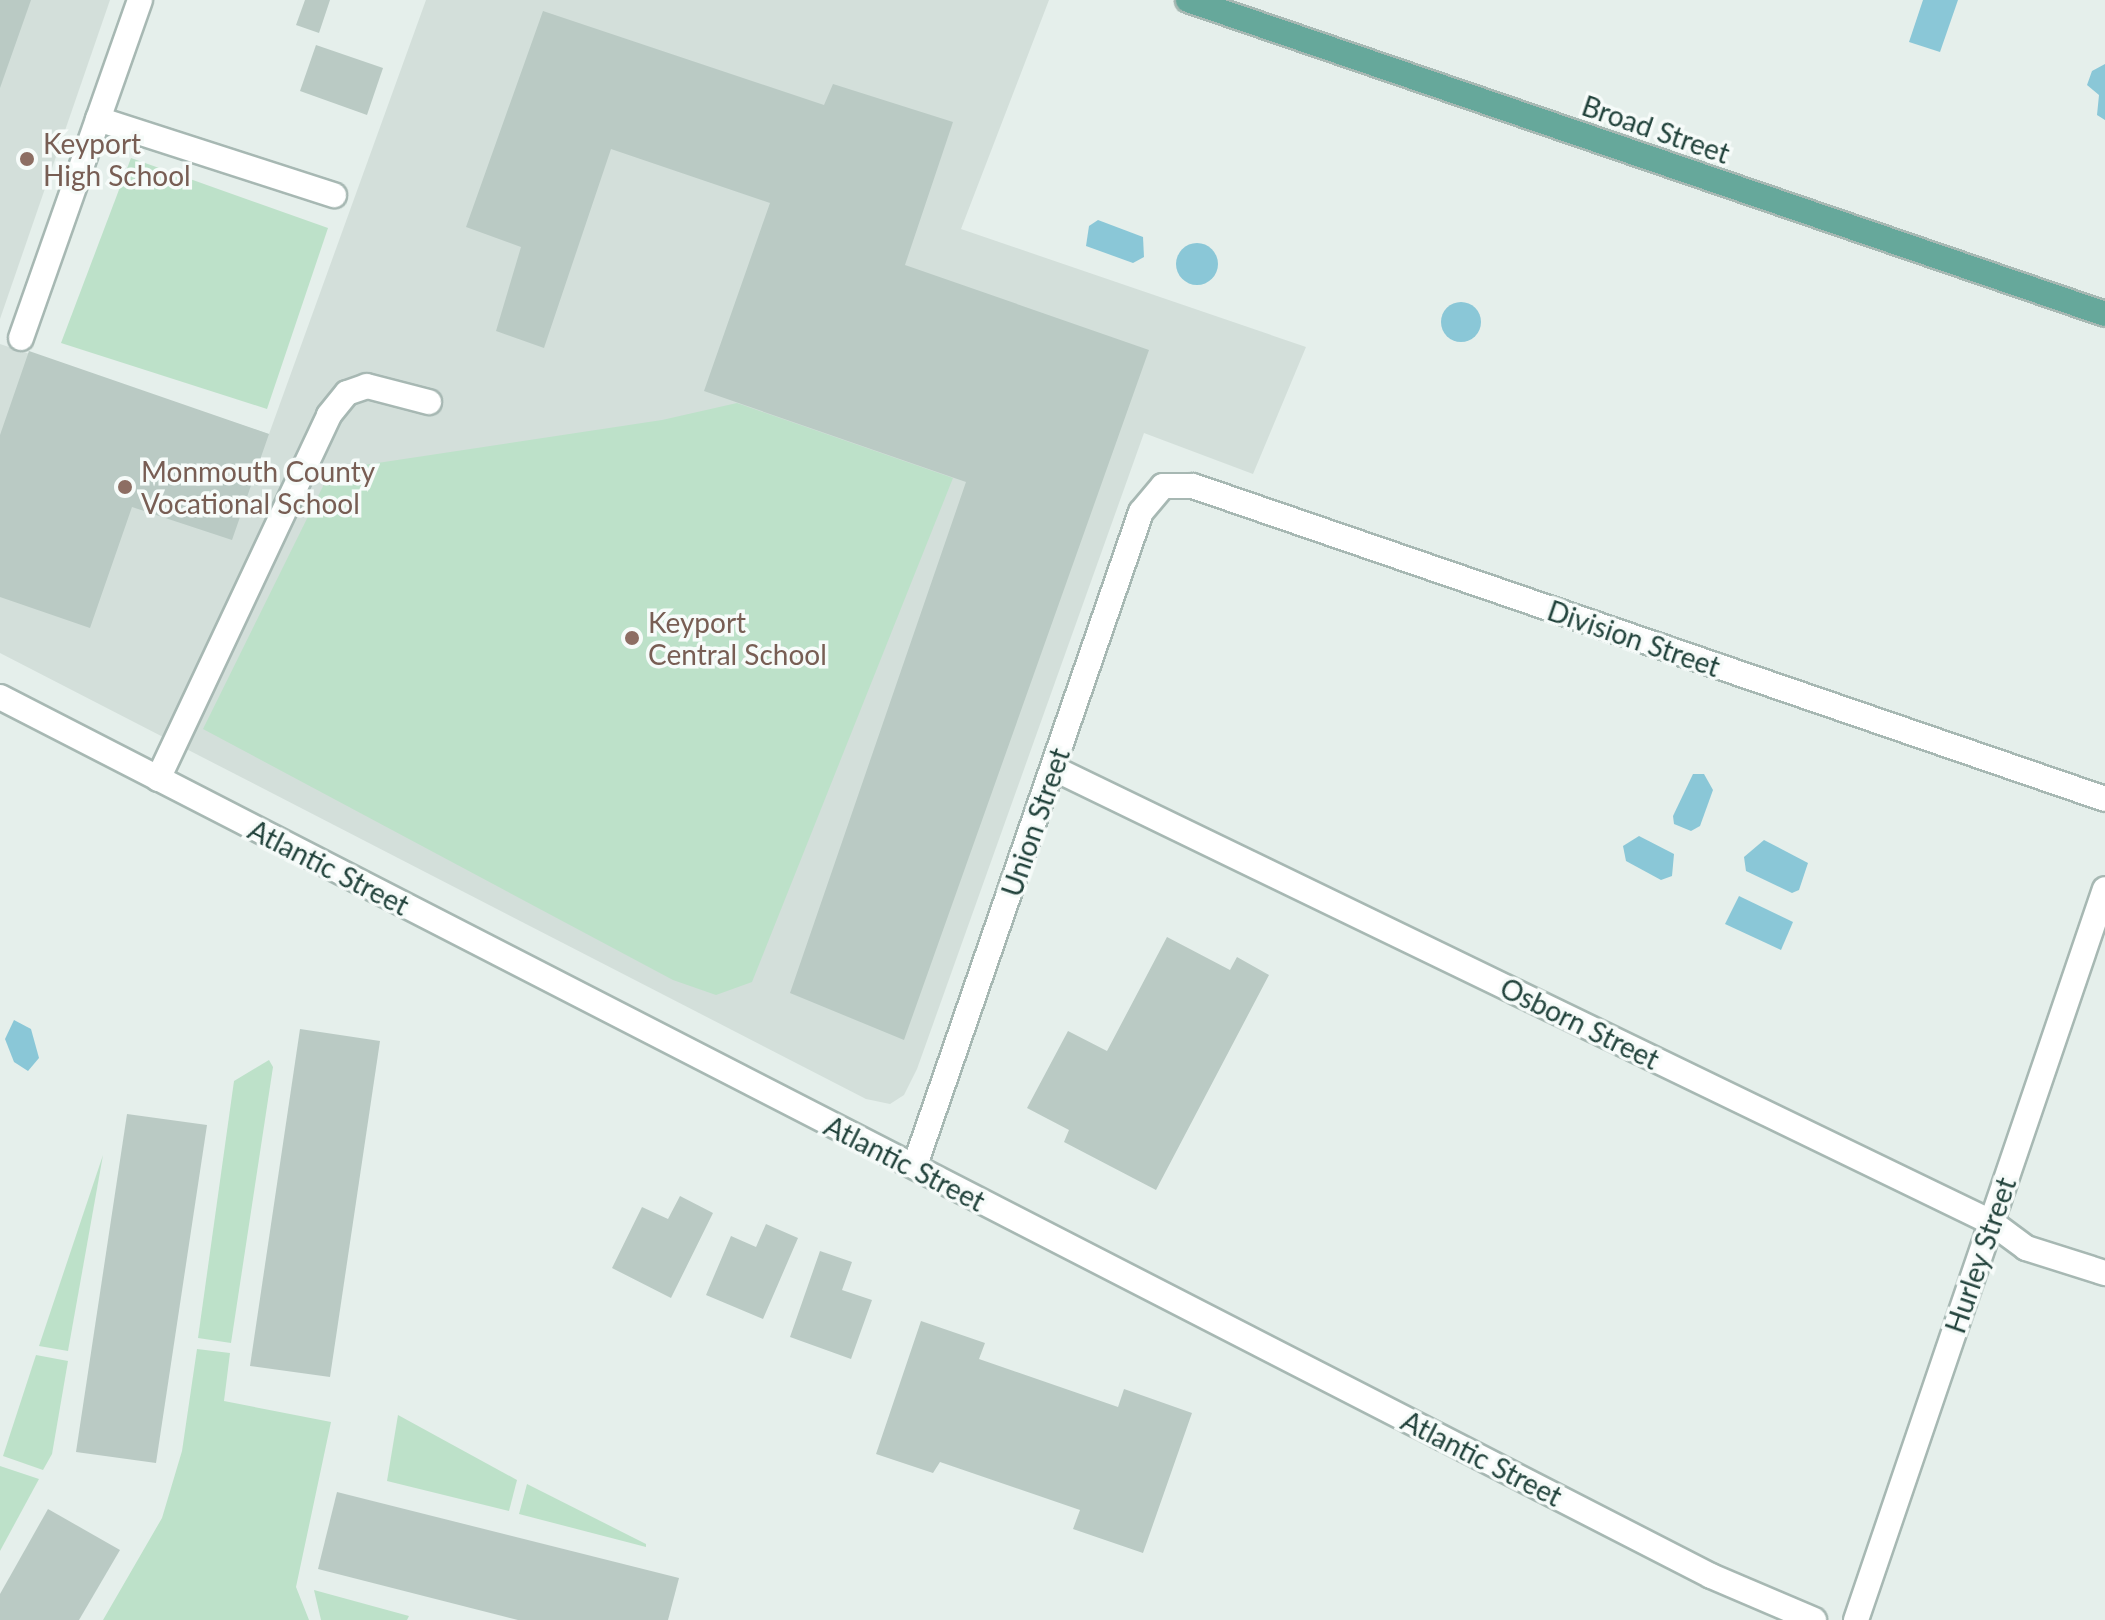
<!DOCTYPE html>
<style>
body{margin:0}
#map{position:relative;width:2105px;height:1620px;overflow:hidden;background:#e5efeb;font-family:Lato,sans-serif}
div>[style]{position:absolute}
.built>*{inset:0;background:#d3dfda}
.green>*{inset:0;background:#bde1c9}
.water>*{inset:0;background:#8ac7d7}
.round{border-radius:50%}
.building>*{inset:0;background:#bacac4}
.roads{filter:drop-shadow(2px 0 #a7b8b3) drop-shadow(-2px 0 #a7b8b3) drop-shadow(0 2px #a7b8b3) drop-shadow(0 -2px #a7b8b3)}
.minor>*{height:24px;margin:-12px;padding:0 12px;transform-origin:12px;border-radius:12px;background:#fff}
.major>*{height:24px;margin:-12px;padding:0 12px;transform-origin:12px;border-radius:12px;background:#66a89b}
.dots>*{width:22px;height:22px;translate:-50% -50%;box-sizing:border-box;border:4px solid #f6fbf9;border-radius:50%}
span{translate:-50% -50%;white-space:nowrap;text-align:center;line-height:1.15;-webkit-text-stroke:7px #f6fbf9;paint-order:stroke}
.street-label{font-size:28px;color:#22433c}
.education-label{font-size:28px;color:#785e54}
.left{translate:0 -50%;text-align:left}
</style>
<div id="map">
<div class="built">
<i style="clip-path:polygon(0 0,110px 0,0 319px)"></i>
<i style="clip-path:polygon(426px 0,1049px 0,961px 229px,1306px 347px,1253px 474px,1144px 433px,917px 1069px,904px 1095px,890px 1104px,866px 1099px,0 653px,0 344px,269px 434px)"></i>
</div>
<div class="green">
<i style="clip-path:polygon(131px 158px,328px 228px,267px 409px,61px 343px)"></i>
<i style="clip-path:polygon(737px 403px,953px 478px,752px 982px,716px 995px,673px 980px,203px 729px,331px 470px,662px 420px)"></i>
<i style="clip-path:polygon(269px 1060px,273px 1067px,231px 1343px,198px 1338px,234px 1081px)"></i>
<i style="clip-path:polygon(103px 1155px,68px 1351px,39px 1346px)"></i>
<i style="clip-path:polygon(197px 1349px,230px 1353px,224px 1401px,331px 1422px,296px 1587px,309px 1620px,103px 1620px,162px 1518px,182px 1451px)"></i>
<i style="clip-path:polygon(36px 1355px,68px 1361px,52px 1454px,43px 1470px,3px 1456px)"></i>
<i style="clip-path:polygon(398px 1415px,517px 1480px,509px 1511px,387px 1481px)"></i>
<i style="clip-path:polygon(0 1466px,39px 1479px,0 1551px)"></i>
<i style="clip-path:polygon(527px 1484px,646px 1544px,646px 1547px,519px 1514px)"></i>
<i style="clip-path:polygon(314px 1590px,409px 1616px,407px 1620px,321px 1620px)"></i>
</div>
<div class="water">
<i style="clip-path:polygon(1923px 0,1958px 0,1940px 52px,1909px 42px)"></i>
<i style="clip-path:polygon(2105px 64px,2105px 120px,2097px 115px,2099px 95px,2087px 85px,2092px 71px)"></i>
<i style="clip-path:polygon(1098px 220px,1143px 237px,1144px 257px,1133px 263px,1086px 246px,1089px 226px)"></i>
<i class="round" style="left:1176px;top:243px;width:42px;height:42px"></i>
<i class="round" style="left:1441px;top:302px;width:40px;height:40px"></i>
<i style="clip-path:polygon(1693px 774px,1704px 774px,1713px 790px,1700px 826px,1691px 831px,1674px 824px,1673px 816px)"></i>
<i style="clip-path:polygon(1639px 836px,1674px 854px,1672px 876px,1661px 880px,1626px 861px,1623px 846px)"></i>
<i style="clip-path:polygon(1764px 840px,1808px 863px,1799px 890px,1792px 893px,1746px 871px,1744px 857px)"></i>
<i style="clip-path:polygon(1739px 896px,1793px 922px,1781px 950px,1725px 924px)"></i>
<i style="clip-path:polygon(14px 1020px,31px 1029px,39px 1058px,28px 1071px,14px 1062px,5px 1039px)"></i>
</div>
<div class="building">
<i style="clip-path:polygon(0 0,31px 0,0 88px)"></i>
<i style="clip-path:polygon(305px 0,330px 0,319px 33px,296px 25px)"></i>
<i style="clip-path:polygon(543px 11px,824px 105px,833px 84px,953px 122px,905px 265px,1149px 350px,904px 1040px,790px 993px,966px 482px,704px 391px,770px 203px,611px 149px,544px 348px,496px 331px,521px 247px,466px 227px)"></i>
<i style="clip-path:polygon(316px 45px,383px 68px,367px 115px,300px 91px)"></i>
<i style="clip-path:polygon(29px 351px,269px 434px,232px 540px,132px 507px,90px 628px,0 597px,0 435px)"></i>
<i style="clip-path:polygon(1167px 937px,1230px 970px,1237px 957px,1269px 975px,1156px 1190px,1064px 1142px,1069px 1130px,1027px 1108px,1068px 1031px,1107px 1051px)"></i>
<i style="clip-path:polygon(300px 1029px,380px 1041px,330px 1377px,250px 1366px)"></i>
<i style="clip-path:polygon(127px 1114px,207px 1125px,156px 1463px,76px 1452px)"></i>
<i style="clip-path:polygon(680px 1196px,713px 1213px,671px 1298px,612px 1268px,642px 1207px,668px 1219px)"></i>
<i style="clip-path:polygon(766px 1224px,798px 1238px,763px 1319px,706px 1295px,731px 1236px,756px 1247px)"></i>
<i style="clip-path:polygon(820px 1251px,852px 1262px,842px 1290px,872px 1300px,851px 1359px,790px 1337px)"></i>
<i style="clip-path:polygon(921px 1321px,985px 1343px,979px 1359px,1118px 1407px,1124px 1389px,1192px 1413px,1143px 1553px,1073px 1529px,1080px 1510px,940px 1462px,933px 1473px,876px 1454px)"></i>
<i style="clip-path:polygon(337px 1492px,679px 1578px,668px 1620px,518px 1620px,318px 1569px)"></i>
<i style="clip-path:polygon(48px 1509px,120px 1550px,79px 1620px,0 1620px,0 1594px)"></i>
</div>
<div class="roads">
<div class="minor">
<i style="left:98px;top:119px;width:248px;rotate:17.9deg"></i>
<i style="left:21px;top:338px;width:358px;rotate:-70.6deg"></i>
<i style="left:0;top:697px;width:1924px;rotate:27.19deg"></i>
<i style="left:1711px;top:1576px;width:112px;rotate:23.1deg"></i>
<i style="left:1055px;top:769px;width:1040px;rotate:25.83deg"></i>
<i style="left:1991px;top:1222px;width:44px;rotate:36.6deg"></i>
<i style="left:2026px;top:1248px;width:83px;rotate:17.6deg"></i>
<i style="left:158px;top:779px;width:402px;rotate:-64.8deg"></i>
<i style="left:329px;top:415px;width:28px;rotate:-51deg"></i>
<i style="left:347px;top:393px;width:21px;rotate:-19deg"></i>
<i style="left:367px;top:386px;width:64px;rotate:14.5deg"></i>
<i style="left:915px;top:1165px;width:691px;rotate:-70.91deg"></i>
<i style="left:1141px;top:512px;width:34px;rotate:-50deg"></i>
<i style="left:1163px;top:486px;width:30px"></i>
<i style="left:1193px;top:486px;width:964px;rotate:18.94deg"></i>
<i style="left:1856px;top:1620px;width:772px;rotate:-71.19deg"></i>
</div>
<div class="major">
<i style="left:1188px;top:0;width:969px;rotate:18.9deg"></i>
</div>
</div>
<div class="dots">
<i style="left:27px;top:159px;background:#8d6e63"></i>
<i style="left:125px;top:487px;background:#8d6e63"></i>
<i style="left:632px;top:638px;background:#8d6e63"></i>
</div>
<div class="street-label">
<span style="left:1656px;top:129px;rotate:19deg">Broad Street</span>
<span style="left:1634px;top:638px;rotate:19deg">Division Street</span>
<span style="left:1035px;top:822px;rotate:-71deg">Union Street</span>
<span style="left:329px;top:867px;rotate:27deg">Atlantic Street</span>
<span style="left:1580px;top:1023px;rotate:26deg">Osborn Street</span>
<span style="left:905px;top:1163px;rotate:27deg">Atlantic Street</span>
<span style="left:1980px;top:1255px;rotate:-71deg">Hurley Street</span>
<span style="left:1482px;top:1458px;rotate:27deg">Atlantic Street</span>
</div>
<div class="education-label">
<span class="left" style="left:43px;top:159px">Keyport<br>High School</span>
<span class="left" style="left:141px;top:487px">Monmouth County<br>Vocational School</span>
<span class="left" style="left:648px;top:638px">Keyport<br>Central School</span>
</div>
</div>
